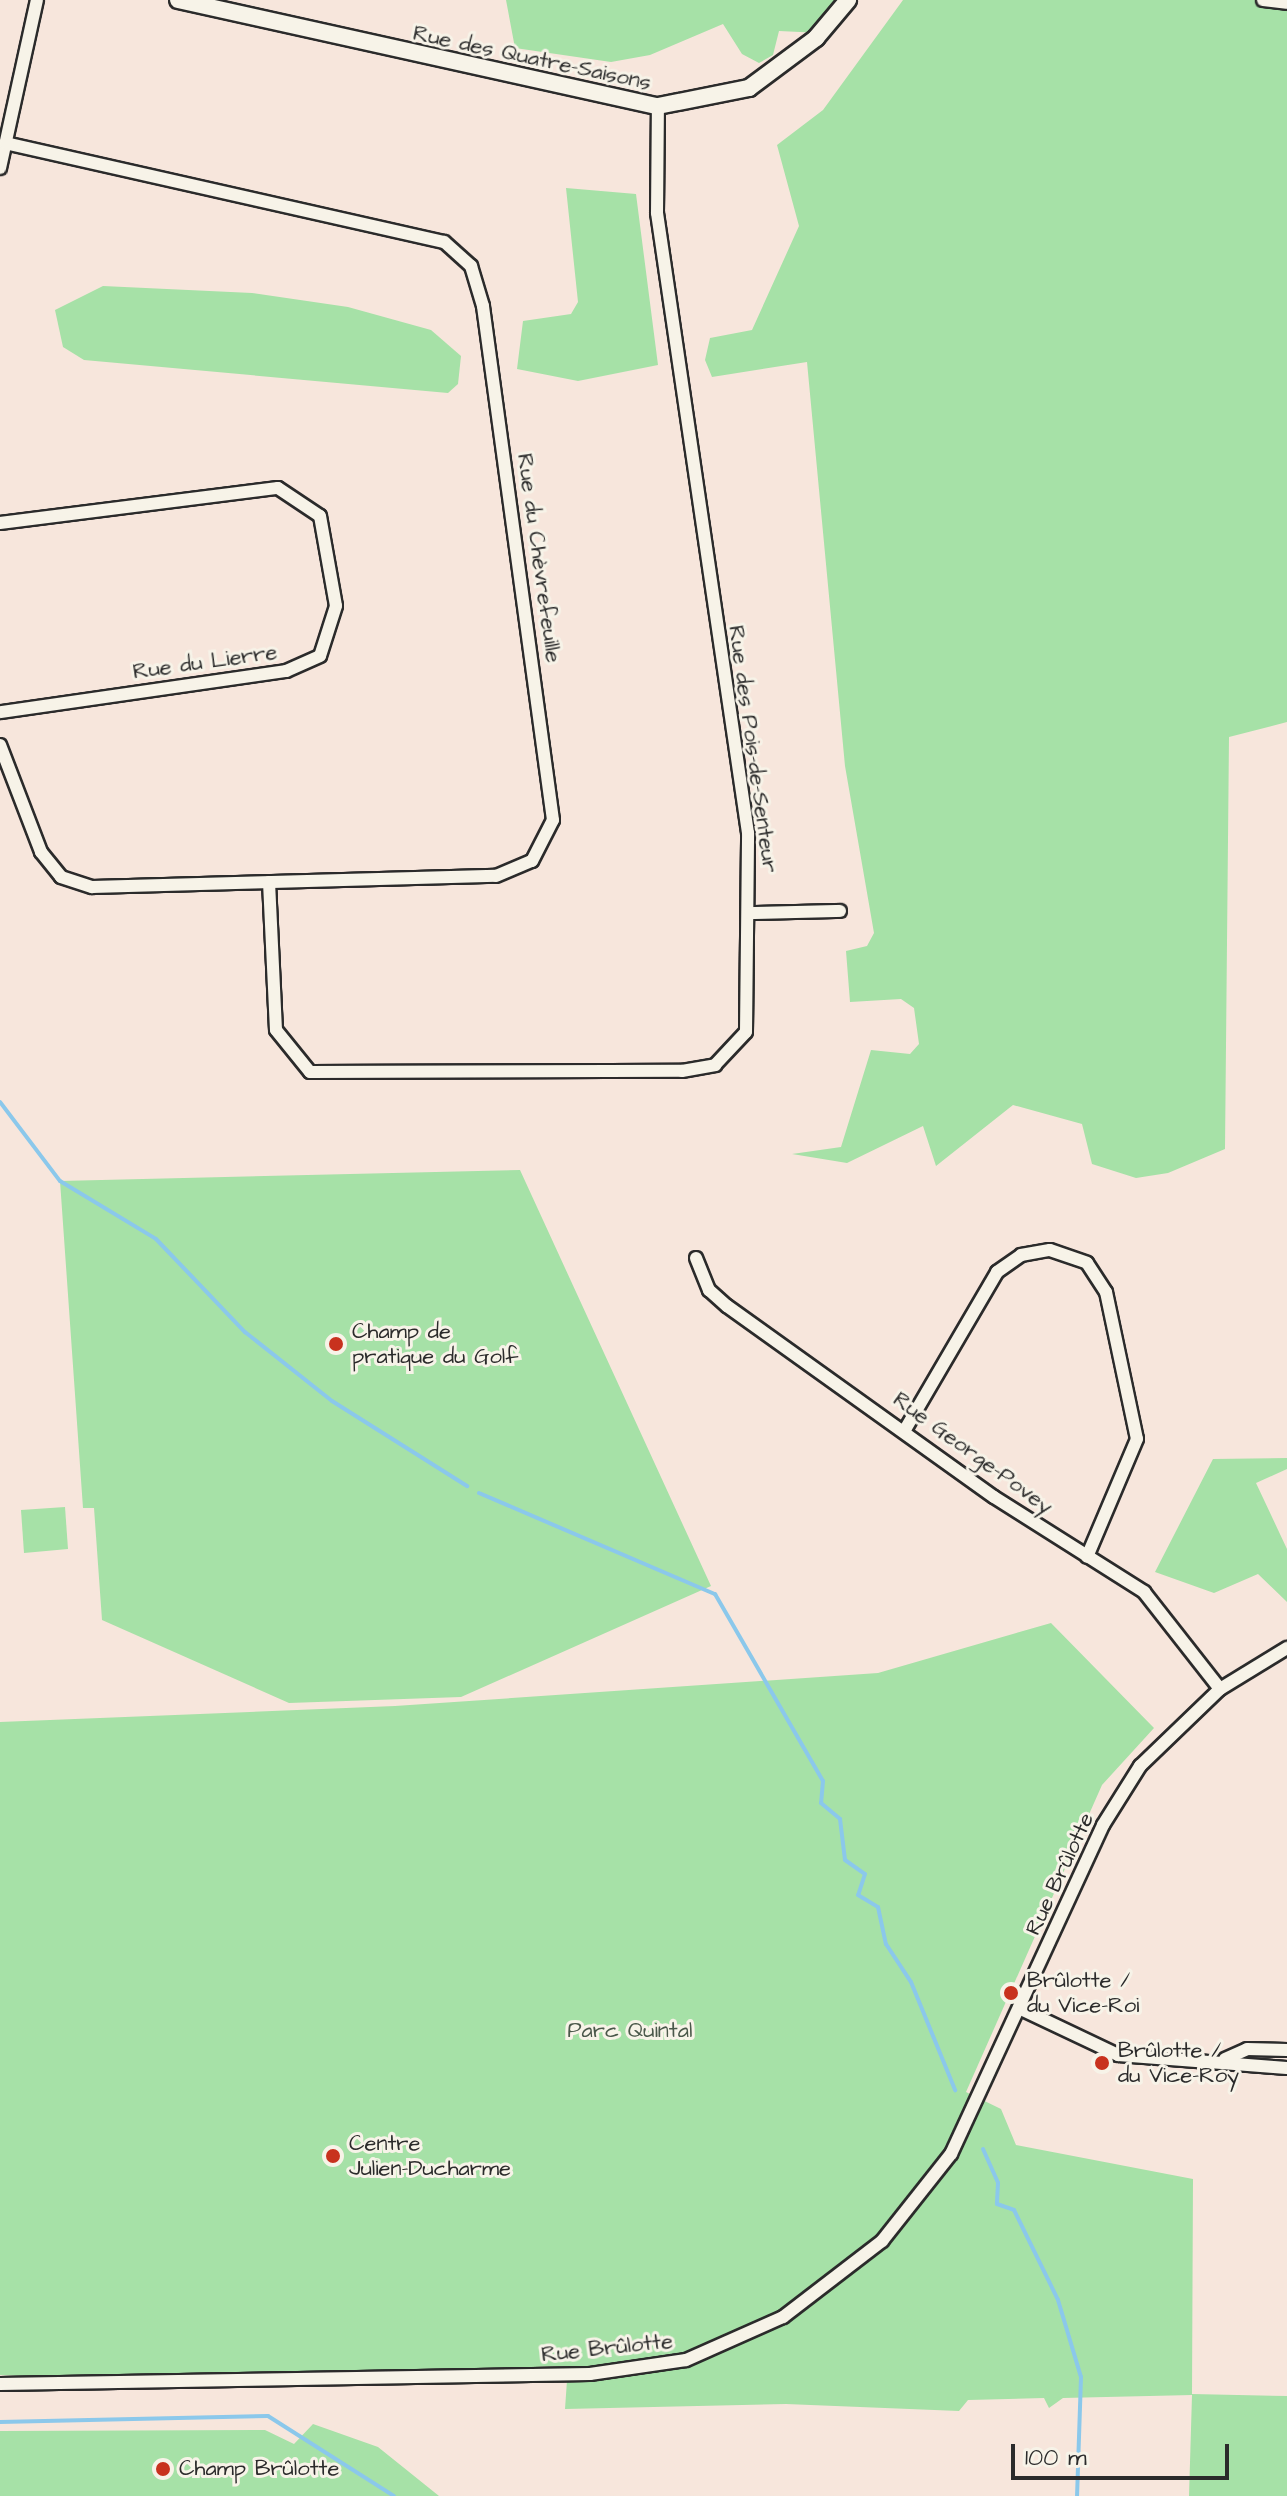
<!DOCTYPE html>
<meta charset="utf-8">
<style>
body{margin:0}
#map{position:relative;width:1287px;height:2496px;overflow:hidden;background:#f7e6dc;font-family:"Architects Daughter",sans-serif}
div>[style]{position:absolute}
.green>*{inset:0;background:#a6e1a7}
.stream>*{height:4px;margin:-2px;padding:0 2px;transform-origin:2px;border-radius:2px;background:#8bc8eb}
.roads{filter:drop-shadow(2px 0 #2b2b2b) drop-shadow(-2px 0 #2b2b2b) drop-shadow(0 2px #2b2b2b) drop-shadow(0 -2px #2b2b2b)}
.minor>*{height:12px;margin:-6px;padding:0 6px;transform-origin:6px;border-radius:6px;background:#f7f3e8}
.tertiary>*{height:16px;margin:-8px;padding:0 8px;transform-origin:8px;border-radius:8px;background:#f7f3e8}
.dots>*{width:22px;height:22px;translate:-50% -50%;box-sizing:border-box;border:4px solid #f7f3e8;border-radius:50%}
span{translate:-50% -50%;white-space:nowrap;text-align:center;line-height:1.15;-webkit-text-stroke:6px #f7f3e8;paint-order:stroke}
.street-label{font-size:22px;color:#2b2b2b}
.poi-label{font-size:22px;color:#2b2b2b}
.left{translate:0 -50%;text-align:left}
.park-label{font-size:22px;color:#4a584a}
.scale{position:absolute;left:1011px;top:2444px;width:218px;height:36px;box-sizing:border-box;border:4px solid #2b2b2b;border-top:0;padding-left:10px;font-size:24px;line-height:28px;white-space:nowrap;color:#2b2b2b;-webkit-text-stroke:6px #f7f3e8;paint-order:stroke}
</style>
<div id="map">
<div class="green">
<i style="clip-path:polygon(506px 0,846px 0,821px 33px,779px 31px,773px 55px,759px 63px,742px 54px,723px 24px,650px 55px,611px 62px,515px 48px)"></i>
<i style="clip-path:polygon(903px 0,1287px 0,1287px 722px,1229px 737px,1225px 1149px,1168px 1173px,1136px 1178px,1092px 1164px,1082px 1124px,1013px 1105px,936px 1166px,923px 1126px,847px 1163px,792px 1154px,841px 1147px,871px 1050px,910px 1054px,919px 1044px,914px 1008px,901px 999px,850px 1002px,846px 951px,867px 946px,874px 933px,845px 766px,807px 362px,712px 377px,705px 360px,710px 338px,752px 330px,799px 226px,777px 145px,823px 110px)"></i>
<i style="clip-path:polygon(566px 188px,636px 194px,658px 365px,578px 381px,517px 369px,523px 321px,571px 314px,578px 302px)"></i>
<i style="clip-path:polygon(103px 286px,252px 293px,348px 307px,431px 330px,461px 356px,458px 384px,448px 393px,84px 360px,63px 347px,55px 310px)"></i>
<i style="clip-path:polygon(520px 1170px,711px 1586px,461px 1697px,289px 1703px,102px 1620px,94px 1508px,83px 1508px,60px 1181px)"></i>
<i style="clip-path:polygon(1287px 1458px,1287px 1469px,1256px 1483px,1287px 1549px,1287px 1602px,1258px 1574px,1214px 1593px,1155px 1572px,1213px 1459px)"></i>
<i style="clip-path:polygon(65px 1507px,68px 1549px,24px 1553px,21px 1510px)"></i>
<i style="clip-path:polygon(1051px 1623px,1154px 1728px,1102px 1785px,966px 2092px,1001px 2109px,1016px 2145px,1193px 2179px,1192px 2394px,1287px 2396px,1287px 2496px,1189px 2496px,1192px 2395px,1063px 2398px,1049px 2408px,1044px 2398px,968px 2400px,959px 2411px,786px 2404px,565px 2409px,568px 2366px,114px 2380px,0 2375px,0 1722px,395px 1706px,878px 1673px)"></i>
<i style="clip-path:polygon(313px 2424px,378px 2447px,439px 2496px,0 2496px,0 2431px,265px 2430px,294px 2444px)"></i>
</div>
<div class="stream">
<i style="left:0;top:1102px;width:99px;rotate:52.8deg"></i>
<i style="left:60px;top:1181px;width:112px;rotate:31.1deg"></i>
<i style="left:156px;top:1239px;width:129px;rotate:46.3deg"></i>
<i style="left:245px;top:1332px;width:111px;rotate:38.4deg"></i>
<i style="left:332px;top:1401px;width:160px;rotate:32.2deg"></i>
<i style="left:479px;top:1493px;width:257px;rotate:23.2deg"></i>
<i style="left:715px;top:1594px;width:216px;rotate:60deg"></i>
<i style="left:823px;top:1781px;width:22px;rotate:95deg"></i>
<i style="left:821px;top:1803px;width:25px;rotate:40deg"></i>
<i style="left:840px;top:1819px;width:41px;rotate:83deg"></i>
<i style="left:845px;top:1860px;width:24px;rotate:35deg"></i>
<i style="left:865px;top:1874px;width:22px;rotate:108deg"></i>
<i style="left:858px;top:1895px;width:23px;rotate:31deg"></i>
<i style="left:878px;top:1907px;width:38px;rotate:78deg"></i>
<i style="left:886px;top:1944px;width:45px;rotate:56.7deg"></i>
<i style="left:911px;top:1982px;width:117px;rotate:67.8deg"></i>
<i style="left:983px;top:2149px;width:37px;rotate:66deg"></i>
<i style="left:998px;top:2183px;width:21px;rotate:93deg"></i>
<i style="left:997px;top:2204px;width:18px;rotate:19deg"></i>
<i style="left:1014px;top:2210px;width:100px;rotate:63.9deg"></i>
<i style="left:1058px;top:2300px;width:80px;rotate:73.4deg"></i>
<i style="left:1081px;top:2377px;width:119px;rotate:91.9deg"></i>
<i style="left:0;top:2422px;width:268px;rotate:-1.3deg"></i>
<i style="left:268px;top:2416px;width:149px;rotate:32.4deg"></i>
</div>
<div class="roads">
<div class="minor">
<i style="left:1263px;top:0;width:24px;rotate:7deg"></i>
<i style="left:0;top:168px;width:172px;rotate:-77.6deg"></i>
<i style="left:0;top:523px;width:280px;rotate:-7.2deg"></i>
<i style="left:278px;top:488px;width:50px;rotate:33.7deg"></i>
<i style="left:320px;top:516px;width:91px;rotate:79.9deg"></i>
<i style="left:336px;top:606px;width:52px;rotate:107.7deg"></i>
<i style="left:320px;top:656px;width:37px;rotate:156deg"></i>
<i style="left:286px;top:671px;width:289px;rotate:171.8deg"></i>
<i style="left:0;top:745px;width:115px;rotate:69deg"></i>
<i style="left:41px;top:852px;width:32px;rotate:51deg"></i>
<i style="left:61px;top:877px;width:33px;rotate:18deg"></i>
<i style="left:92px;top:887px;width:404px;rotate:-1.6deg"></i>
<i style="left:496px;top:876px;width:39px;rotate:-23deg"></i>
<i style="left:532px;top:861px;width:46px;rotate:-62.9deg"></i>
<i style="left:553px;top:820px;width:519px;rotate:-97.76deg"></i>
<i style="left:483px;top:306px;width:42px;rotate:-106.7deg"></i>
<i style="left:471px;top:266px;width:36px;rotate:-138deg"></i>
<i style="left:444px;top:242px;width:449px;rotate:-167.3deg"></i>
<i style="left:269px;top:882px;width:148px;rotate:87.3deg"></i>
<i style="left:276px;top:1030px;width:54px;rotate:51deg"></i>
<i style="left:310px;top:1072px;width:372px;rotate:-0.2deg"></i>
<i style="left:682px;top:1071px;width:34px;rotate:-10deg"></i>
<i style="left:715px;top:1065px;width:45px;rotate:-46.8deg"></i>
<i style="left:746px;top:1032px;width:199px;rotate:-89.4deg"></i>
<i style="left:748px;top:833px;width:627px;rotate:-98.35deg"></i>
<i style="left:657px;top:213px;width:107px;rotate:-89.5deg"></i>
<i style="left:751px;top:913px;width:89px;rotate:-1.3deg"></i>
<i style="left:696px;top:1258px;width:35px;rotate:68deg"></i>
<i style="left:709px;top:1290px;width:24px;rotate:42deg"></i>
<i style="left:727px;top:1306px;width:328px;rotate:35.6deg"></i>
<i style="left:994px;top:1497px;width:178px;rotate:32.3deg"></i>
<i style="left:1144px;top:1592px;width:123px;rotate:51.9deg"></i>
<i style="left:906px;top:1428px;width:181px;rotate:-59.7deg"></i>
<i style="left:997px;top:1272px;width:29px;rotate:-35deg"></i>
<i style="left:1021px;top:1255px;width:29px;rotate:-10deg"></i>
<i style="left:1050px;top:1250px;width:39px;rotate:19deg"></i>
<i style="left:1087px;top:1263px;width:35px;rotate:57deg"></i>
<i style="left:1106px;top:1292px;width:150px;rotate:78.1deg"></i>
<i style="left:1137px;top:1439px;width:128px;rotate:113deg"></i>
<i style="left:1019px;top:2008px;width:110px;rotate:25.4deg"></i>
<i style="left:1118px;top:2055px;width:169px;rotate:4.4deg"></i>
<i style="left:1225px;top:2059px;width:24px;rotate:-24deg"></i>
<i style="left:1247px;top:2049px;width:40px;rotate:1.4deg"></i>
<i style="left:0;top:2384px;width:590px;rotate:-0.97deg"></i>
<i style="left:590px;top:2374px;width:97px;rotate:-8.3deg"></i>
<i style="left:686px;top:2360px;width:106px;rotate:-23.9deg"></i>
<i style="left:783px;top:2317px;width:125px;rotate:-37.5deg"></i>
<i style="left:882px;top:2241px;width:111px;rotate:-51.6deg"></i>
<i style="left:951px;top:2154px;width:362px;rotate:-65.2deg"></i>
<i style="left:1103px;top:1825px;width:70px;rotate:-57.9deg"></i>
<i style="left:1140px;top:1766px;width:111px;rotate:-43.9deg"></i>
<i style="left:1220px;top:1689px;width:79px;rotate:-31.5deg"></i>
</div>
<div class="tertiary">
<i style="left:178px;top:0;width:492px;rotate:12.5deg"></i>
<i style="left:658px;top:106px;width:93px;rotate:-11.2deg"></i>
<i style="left:749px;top:88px;width:84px;rotate:-36.7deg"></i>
<i style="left:816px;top:38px;width:50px;rotate:-49.9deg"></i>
</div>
</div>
<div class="dots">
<i style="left:336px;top:1344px;background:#c8321e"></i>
<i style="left:1011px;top:1993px;background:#c8321e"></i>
<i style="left:1102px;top:2063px;background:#c8321e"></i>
<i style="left:333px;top:2156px;background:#c8321e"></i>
<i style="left:163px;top:2469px;background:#c8321e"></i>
</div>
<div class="street-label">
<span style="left:532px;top:58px;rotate:12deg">Rue des Quatre-Saisons</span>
<span style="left:539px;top:558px;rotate:82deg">Rue du Chèvrefeuille</span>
<span style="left:205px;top:662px;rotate:-8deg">Rue du Lierre</span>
<span style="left:753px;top:749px;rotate:82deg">Rue des Pois-de-Senteur</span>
<span style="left:973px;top:1453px;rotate:36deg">Rue George-Povey</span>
<span style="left:1060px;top:1874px;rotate:-65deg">Rue Brûlotte</span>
<span style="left:607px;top:2348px;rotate:-6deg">Rue Brûlotte</span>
</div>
<div class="poi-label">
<span class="left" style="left:352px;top:1344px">Champ de<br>pratique du Golf</span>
<span class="left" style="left:1027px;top:1993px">Brûlotte /<br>du Vice-Roi</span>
<span class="left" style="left:1118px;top:2063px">Brûlotte /<br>du Vice-Roy</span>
<span class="left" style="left:349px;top:2156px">Centre<br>Julien-Ducharme</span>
<span class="left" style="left:179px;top:2469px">Champ Brûlotte</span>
</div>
<div class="park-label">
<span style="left:630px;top:2031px">Parc Quintal</span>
</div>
<div class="scale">100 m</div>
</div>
